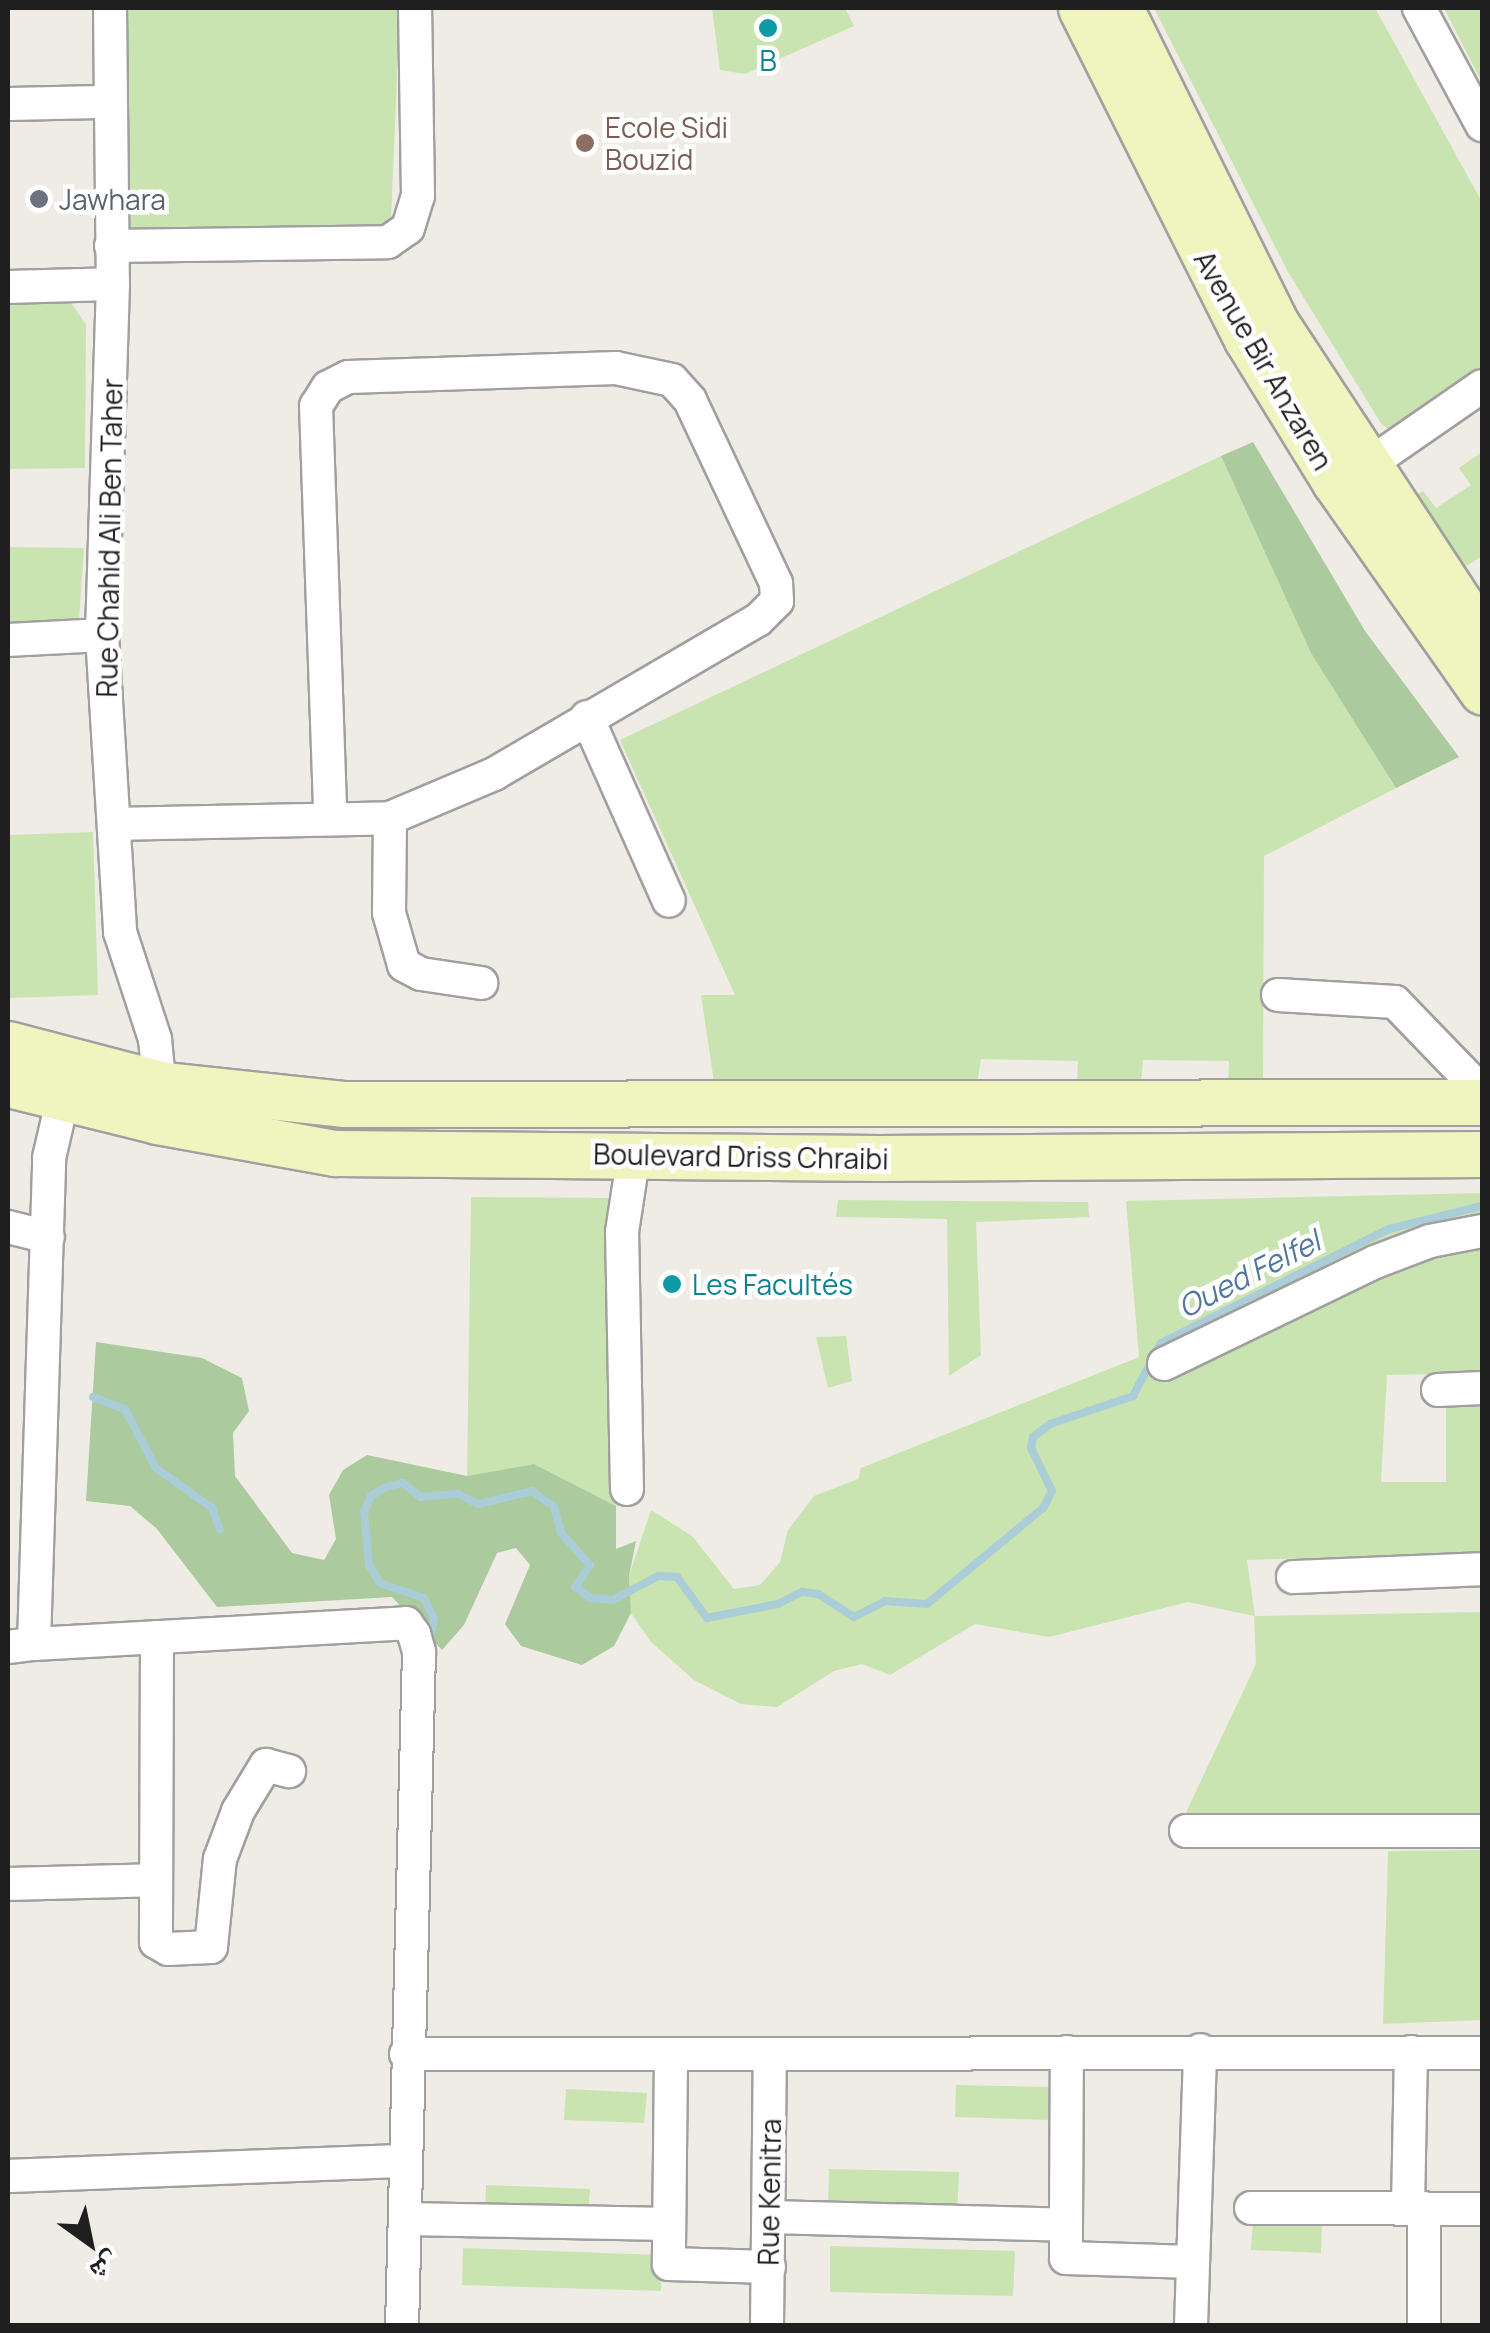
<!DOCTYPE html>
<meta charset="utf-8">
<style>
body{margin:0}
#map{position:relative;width:1490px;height:2333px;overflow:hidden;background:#efece6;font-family:Manrope,"Noto Naskh Arabic",sans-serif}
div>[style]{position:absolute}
.grass>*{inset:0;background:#c9e4b0}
.forest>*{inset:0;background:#abca9e}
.stream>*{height:8px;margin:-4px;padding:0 4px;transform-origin:4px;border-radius:4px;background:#aacdd8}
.roads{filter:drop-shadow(2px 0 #a0a0a0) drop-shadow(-2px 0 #a0a0a0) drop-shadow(0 2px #a0a0a0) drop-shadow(0 -2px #a0a0a0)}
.minor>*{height:32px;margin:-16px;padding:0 16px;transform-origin:16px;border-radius:16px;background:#fff}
.secondary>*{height:45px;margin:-22.5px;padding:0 22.5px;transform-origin:22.5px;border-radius:22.5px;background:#f0f4bf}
.dots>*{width:28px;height:28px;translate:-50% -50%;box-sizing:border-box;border:5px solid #fff;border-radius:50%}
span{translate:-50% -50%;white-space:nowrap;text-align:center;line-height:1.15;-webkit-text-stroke:9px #fff;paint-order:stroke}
.culture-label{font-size:28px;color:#0d838f}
.left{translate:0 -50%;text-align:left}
.education-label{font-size:28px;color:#785e54}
.worship-label{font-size:28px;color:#5b616d}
.street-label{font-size:28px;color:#1f1f1f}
.water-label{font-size:30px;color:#51779f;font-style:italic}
.frame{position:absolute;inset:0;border:10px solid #1f1f1f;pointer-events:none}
.north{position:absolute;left:40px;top:2193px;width:100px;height:100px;-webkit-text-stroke:8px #fff;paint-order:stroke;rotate:147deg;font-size:28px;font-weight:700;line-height:40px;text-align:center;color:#1f1f1f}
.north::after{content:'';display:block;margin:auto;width:35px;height:45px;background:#1f1f1f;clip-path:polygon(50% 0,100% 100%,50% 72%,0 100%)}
</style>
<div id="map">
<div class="grass">
<i style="clip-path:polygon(125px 8px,400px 8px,391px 219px,378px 229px,124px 232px)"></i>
<i style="clip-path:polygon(712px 8px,845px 8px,854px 26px,745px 74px,720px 70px)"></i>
<i style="clip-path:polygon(1154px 8px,1375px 8px,1482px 202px,1482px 369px,1391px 431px,1382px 425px,1288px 272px)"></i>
<i style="clip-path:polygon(1444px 8px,1482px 8px,1482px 82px,1475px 69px)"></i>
<i style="clip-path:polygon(71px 303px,86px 324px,85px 468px,8px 469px,8px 305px)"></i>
<i style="clip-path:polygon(1482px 452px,1482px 556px,1451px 576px,1403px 503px,1423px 491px,1436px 508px,1471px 485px,1459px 468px)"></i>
<i style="clip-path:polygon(1221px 456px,1311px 652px,1396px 788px,1264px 856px,1263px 1082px,1228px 1083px,1229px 1061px,1143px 1060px,1141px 1083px,1077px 1084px,1078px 1061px,981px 1059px,977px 1084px,714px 1082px,701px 995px,735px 995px,620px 740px)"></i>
<i style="clip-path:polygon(8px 547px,84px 548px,79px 620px,8px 624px)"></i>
<i style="clip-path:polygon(8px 732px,10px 835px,93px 832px,98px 995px,8px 998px)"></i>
<i style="clip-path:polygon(1482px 1193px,1482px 1373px,1387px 1375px,1381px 1482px,1446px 1482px,1446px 1407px,1482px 1406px,1482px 1553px,1247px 1560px,1255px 1616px,1482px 1612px,1482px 1816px,1183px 1819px,1256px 1664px,1254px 1616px,1188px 1602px,1049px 1637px,975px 1624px,890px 1675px,862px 1664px,834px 1671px,777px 1707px,741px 1704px,694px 1680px,651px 1642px,631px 1613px,629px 1576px,651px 1510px,692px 1536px,734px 1589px,760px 1585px,780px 1562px,788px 1530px,814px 1496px,858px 1479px,861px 1468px,1139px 1357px,1126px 1201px)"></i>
<i style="clip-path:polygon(471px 1197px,616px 1198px,616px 1506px,534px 1464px,467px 1476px)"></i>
<i style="clip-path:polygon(838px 1200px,1088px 1202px,1089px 1217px,976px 1222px,981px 1355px,949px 1376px,947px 1219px,836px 1217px)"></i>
<i style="clip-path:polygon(846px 1336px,852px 1381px,828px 1388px,816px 1337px)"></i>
<i style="clip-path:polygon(1482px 1850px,1482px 2020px,1383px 2024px,1388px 1851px)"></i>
<i style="clip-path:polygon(956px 2085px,1050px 2087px,1048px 2120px,955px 2117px)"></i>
<i style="clip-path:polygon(566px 2089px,647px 2093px,644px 2123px,564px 2120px)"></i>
<i style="clip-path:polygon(829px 2169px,959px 2172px,957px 2214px,828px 2211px)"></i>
<i style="clip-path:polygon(486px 2185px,590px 2189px,588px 2215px,485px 2211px)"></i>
<i style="clip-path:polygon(1253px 2219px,1322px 2221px,1321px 2253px,1251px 2250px)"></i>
<i style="clip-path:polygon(830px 2246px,1015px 2251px,1013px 2296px,830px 2292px)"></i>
<i style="clip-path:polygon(463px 2248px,661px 2255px,661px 2291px,462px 2285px)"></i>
</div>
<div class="forest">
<i style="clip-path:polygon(1253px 442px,1365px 631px,1459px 757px,1396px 788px,1311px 653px,1221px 456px)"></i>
<i style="clip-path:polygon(96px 1342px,202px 1358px,242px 1378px,249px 1411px,233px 1433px,235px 1476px,292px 1553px,324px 1560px,336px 1539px,329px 1495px,343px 1470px,367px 1455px,467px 1476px,534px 1464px,616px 1506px,616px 1549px,636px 1541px,629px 1576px,631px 1613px,614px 1646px,582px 1665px,521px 1646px,505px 1624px,530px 1565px,516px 1548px,497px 1553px,464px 1625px,442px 1650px,392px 1597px,217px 1607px,157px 1529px,130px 1506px,86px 1501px)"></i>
</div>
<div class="stream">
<i style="left:93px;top:1397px;width:34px;rotate:21deg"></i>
<i style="left:125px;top:1409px;width:67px;rotate:62.3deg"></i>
<i style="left:156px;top:1468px;width:69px;rotate:35.5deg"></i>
<i style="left:212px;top:1508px;width:23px;rotate:70deg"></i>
<i style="left:430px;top:1637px;width:19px;rotate:-78deg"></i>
<i style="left:434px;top:1618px;width:22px;rotate:-117deg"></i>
<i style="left:424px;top:1598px;width:46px;rotate:-161.2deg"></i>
<i style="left:380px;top:1583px;width:21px;rotate:-121deg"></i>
<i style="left:369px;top:1565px;width:53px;rotate:-95.4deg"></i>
<i style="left:364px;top:1512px;width:17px;rotate:-66deg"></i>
<i style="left:371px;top:1496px;width:17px;rotate:-31deg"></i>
<i style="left:386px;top:1487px;width:17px;rotate:-13deg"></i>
<i style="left:403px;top:1483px;width:22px;rotate:39deg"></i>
<i style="left:420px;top:1497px;width:38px;rotate:-5deg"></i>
<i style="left:458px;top:1494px;width:22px;rotate:27deg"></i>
<i style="left:478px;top:1504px;width:56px;rotate:-13.5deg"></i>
<i style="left:532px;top:1491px;width:27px;rotate:36deg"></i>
<i style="left:554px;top:1507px;width:27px;rotate:75deg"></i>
<i style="left:561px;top:1533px;width:43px;rotate:47.8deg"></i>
<i style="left:590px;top:1565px;width:27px;rotate:124deg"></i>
<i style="left:575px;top:1587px;width:19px;rotate:35deg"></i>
<i style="left:591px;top:1598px;width:22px;rotate:5deg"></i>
<i style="left:613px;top:1600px;width:51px;rotate:-28.1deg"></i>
<i style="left:658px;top:1576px;width:19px;rotate:3deg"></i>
<i style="left:677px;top:1577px;width:51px;rotate:53.8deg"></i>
<i style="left:707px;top:1618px;width:72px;rotate:-11.2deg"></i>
<i style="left:778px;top:1604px;width:27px;rotate:-27deg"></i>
<i style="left:802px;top:1592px;width:16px;rotate:7deg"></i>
<i style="left:818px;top:1594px;width:43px;rotate:32.6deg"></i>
<i style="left:854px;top:1617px;width:35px;rotate:-27deg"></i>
<i style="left:885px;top:1601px;width:42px;rotate:4.1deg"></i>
<i style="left:927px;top:1604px;width:151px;rotate:-39.6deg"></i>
<i style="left:1043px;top:1508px;width:19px;rotate:-62deg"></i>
<i style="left:1052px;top:1491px;width:48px;rotate:-116deg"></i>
<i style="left:1031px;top:1448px;width:11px;rotate:-80deg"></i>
<i style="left:1033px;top:1437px;width:21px;rotate:-37deg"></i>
<i style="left:1050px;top:1424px;width:88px;rotate:-18.6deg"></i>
<i style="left:1133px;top:1396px;width:60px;rotate:-62.2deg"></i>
<i style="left:1161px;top:1343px;width:255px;rotate:-26.6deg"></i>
<i style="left:1389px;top:1229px;width:96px;rotate:-13.9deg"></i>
</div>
<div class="roads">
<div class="minor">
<i style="left:110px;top:8px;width:276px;rotate:89.4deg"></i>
<i style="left:113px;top:284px;width:351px;rotate:91.8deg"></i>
<i style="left:102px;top:635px;width:298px;rotate:86.5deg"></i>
<i style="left:120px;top:932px;width:113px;rotate:71.9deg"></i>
<i style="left:155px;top:1039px;width:62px;rotate:84.5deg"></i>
<i style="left:1419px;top:8px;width:133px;rotate:61.7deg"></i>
<i style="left:8px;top:104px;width:98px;rotate:-1.2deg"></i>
<i style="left:111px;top:246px;width:277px;rotate:-0.8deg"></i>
<i style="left:388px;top:242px;width:24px;rotate:-35deg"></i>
<i style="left:408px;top:228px;width:34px;rotate:-73deg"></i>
<i style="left:418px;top:196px;width:188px;rotate:-90.9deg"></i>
<i style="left:8px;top:287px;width:105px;rotate:-1.6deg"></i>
<i style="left:1365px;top:467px;width:142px;rotate:-34.7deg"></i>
<i style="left:8px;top:640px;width:94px;rotate:-3deg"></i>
<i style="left:587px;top:717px;width:201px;rotate:66deg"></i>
<i style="left:390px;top:818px;width:95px;rotate:90.6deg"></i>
<i style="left:389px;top:913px;width:54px;rotate:73.9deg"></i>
<i style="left:404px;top:965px;width:19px;rotate:28deg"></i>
<i style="left:421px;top:974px;width:61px;rotate:8.5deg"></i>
<i style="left:115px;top:824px;width:275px;rotate:-1.2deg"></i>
<i style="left:390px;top:818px;width:113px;rotate:-22.9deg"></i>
<i style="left:494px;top:774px;width:306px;rotate:-30.3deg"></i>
<i style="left:758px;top:620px;width:27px;rotate:-45deg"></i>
<i style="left:777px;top:601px;width:18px;rotate:-93deg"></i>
<i style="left:776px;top:583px;width:202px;rotate:-115.2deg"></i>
<i style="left:690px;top:400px;width:27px;rotate:-132deg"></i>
<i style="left:672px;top:380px;width:57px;rotate:-167.9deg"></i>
<i style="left:616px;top:368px;width:268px;rotate:178.1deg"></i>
<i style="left:348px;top:377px;width:22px;rotate:153deg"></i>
<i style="left:328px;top:387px;width:22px;rotate:122deg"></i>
<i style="left:316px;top:406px;width:410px;rotate:88deg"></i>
<i style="left:1278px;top:995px;width:117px;rotate:3.4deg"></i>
<i style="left:1395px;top:1002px;width:125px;rotate:46deg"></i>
<i style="left:8px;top:1227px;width:41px;rotate:14deg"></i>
<i style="left:1164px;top:1364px;width:234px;rotate:-25.8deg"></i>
<i style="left:1375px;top:1262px;width:59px;rotate:-20.9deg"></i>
<i style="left:1430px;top:1241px;width:53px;rotate:-10.9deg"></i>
<i style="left:1438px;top:1390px;width:44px;rotate:-2.6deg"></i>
<i style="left:627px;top:1489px;width:257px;rotate:-91.1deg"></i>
<i style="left:622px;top:1232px;width:79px;rotate:-81.3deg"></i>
<i style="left:1293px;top:1577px;width:189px;rotate:-2.4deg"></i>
<i style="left:157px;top:1637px;width:305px;rotate:90.2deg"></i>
<i style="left:156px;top:1942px;width:14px;rotate:30deg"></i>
<i style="left:168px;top:1949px;width:43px;rotate:-2.7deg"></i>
<i style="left:211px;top:1947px;width:88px;rotate:-84.2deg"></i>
<i style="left:220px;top:1859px;width:51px;rotate:-69.4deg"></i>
<i style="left:238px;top:1811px;width:54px;rotate:-58.7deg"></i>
<i style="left:266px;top:1765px;width:24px;rotate:15deg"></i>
<i style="left:34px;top:1644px;width:373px;rotate:-3.2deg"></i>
<i style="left:406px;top:1623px;width:14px;rotate:54deg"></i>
<i style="left:414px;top:1634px;width:19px;rotate:74deg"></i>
<i style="left:419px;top:1652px;width:674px;rotate:91.44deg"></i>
<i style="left:8px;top:1647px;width:26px;rotate:-7deg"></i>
<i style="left:34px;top:1644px;width:486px;rotate:-88.2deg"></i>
<i style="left:49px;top:1158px;width:62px;rotate:-76.9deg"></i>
<i style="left:1186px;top:1831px;width:296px"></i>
<i style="left:8px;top:1884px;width:148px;rotate:-1.5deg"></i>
<i style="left:406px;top:2054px;width:1076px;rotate:-0.05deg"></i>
<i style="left:671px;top:2057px;width:207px;rotate:90.6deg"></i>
<i style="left:669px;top:2264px;width:100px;rotate:1.7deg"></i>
<i style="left:8px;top:2176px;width:396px;rotate:-2.2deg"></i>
<i style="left:1251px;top:2208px;width:231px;rotate:0.2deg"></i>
<i style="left:1408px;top:2208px;width:156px;rotate:-88.9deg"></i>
<i style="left:770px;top:2217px;width:296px;rotate:1.5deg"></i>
<i style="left:1066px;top:2225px;width:173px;rotate:-89.7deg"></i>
<i style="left:406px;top:2219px;width:263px;rotate:1.1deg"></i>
<i style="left:1066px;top:2225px;width:33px;rotate:90deg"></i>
<i style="left:1066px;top:2258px;width:127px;rotate:1.8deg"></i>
<i style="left:767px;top:2326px;width:268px;rotate:-89.4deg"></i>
<i style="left:1191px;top:2326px;width:276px;rotate:-88.1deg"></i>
<i style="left:1424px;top:2326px;width:118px;rotate:-90deg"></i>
</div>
<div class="secondary">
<i style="left:1081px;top:8px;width:370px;rotate:63.4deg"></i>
<i style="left:1247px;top:339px;width:168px;rotate:58.4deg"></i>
<i style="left:1335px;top:482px;width:256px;rotate:54.9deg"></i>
<i style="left:1120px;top:8px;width:350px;rotate:63.7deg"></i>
<i style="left:1275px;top:322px;width:377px;rotate:56.7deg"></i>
<i style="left:8px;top:1044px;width:161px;rotate:14.7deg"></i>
<i style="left:164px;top:1085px;width:182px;rotate:6deg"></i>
<i style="left:345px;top:1104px;width:1137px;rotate:-0.1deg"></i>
<i style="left:8px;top:1084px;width:154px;rotate:13.9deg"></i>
<i style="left:157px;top:1121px;width:181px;rotate:10.2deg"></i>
<i style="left:335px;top:1153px;width:543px;rotate:0.53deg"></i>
<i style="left:878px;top:1158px;width:604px;rotate:-0.38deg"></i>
</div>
</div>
<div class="dots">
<i style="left:768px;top:28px;background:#0f9aa8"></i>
<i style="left:585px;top:143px;background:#8d6e63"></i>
<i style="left:39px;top:199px;background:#6b7280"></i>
<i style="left:672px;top:1284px;background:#0f9aa8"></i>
</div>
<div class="culture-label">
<span style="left:768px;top:60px">B</span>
<span class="left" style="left:692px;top:1284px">Les Facultés</span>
</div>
<div class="education-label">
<span class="left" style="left:605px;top:143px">Ecole Sidi<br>Bouzid</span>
</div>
<div class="worship-label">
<span class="left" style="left:59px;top:199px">Jawhara</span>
</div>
<div class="street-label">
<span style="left:1264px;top:360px;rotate:60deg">Avenue Bir Anzaren</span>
<span style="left:109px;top:538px;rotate:-89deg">Rue Chahid Ali Ben Taher</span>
<span style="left:741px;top:1156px;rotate:1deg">Boulevard Driss Chraibi</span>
<span style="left:769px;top:2192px;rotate:-89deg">Rue Kenitra</span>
</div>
<div class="water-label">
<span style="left:1249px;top:1274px;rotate:-27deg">Oued Felfel</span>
</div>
<div class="frame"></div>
<div class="north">ش</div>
</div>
